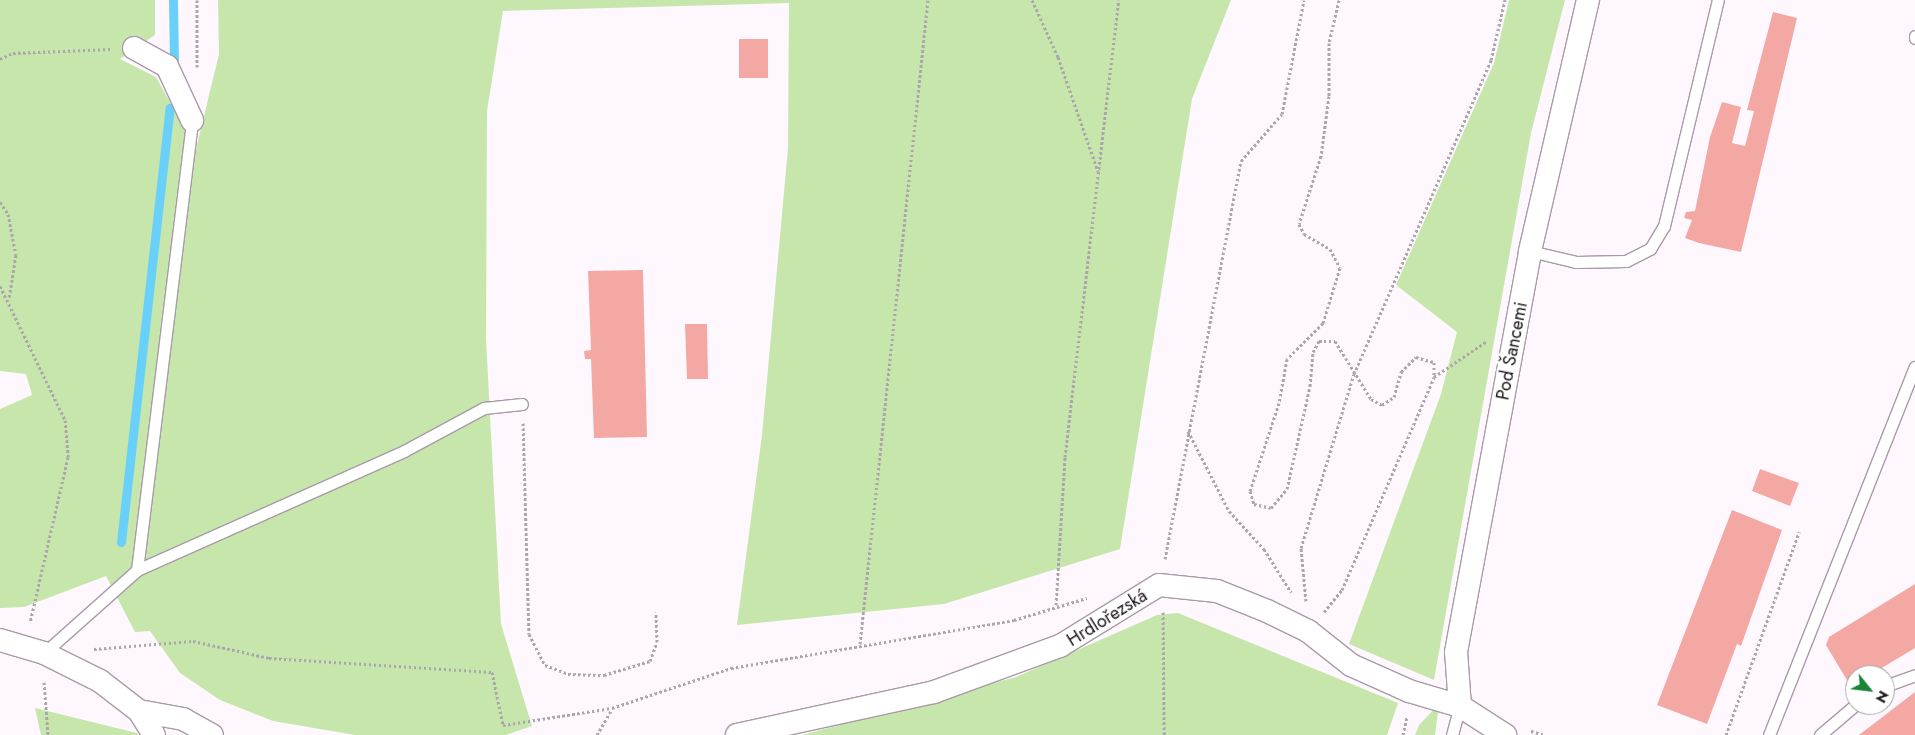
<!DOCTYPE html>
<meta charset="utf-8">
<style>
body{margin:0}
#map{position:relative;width:1915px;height:735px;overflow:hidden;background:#fef8fe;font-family:Jost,sans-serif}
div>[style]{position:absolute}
.green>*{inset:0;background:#c6e6ac}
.stream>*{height:9px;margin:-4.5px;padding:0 4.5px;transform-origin:4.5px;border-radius:4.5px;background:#68d0f9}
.building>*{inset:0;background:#f4a8a4}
.path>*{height:3px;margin-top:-1.5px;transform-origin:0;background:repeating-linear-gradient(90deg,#aba6ab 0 2.5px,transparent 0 5px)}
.roads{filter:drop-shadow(1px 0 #a99aa8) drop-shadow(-1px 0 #a99aa8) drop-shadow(0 1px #a99aa8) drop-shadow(0 -1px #a99aa8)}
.lane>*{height:11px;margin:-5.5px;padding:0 5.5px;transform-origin:5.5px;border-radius:5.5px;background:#fff}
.street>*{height:22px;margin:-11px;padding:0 11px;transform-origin:11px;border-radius:11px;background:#fff}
span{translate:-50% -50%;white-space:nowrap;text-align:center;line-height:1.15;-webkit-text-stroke:4px #fff;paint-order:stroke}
.street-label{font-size:18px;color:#1a151a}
.north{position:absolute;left:1845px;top:665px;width:50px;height:50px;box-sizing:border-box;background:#fff;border:1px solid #a3a1a3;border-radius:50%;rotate:119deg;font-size:14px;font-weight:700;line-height:20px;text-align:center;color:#1a151a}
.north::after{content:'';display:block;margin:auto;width:18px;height:22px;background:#1b8338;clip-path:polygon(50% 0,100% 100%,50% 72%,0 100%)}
</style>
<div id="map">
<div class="green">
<i style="clip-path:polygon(0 0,155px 0,155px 35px,120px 59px,156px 77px,196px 149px,219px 54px,218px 0,1231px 0,1192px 99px,1120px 549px,944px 604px,737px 625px,762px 435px,788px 148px,789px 3px,503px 11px,487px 111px,486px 339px,501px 624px,532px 726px,506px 735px,355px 735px,273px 721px,220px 700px,180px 673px,150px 631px,135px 632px,106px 576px,24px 607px,0 608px,0 409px,32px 395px,26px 374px,0 371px)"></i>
<i style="clip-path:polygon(1509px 0,1565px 0,1531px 133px,1434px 680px,1349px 644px,1441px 394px,1457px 332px,1396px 285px,1494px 63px)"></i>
<i style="clip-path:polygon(1178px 613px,1398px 703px,1387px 735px,802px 735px,1016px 677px,1157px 615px)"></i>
<i style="clip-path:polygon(1439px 704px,1435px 735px,1415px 735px,1419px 725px)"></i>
<i style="clip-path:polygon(35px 708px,137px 733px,138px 735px,41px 735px)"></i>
</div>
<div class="stream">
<i style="left:173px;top:0;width:65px;rotate:89.1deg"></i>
<i style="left:121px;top:542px;width:437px;rotate:-83.6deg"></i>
</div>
<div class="building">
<i style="clip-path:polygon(1773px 12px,1797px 18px,1741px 252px,1699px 243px,1685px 238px,1692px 220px,1684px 218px,1686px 212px,1695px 211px,1710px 137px,1722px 102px,1741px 107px,1732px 143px,1745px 146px,1754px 111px,1747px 110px)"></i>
<i style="clip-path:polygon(739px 39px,768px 39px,768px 78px,739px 78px)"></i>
<i style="clip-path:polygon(643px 270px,647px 437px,594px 438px,591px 359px,585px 359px,584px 351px,591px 350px,588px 271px)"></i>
<i style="clip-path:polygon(685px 324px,707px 324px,708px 379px,687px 379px)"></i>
<i style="clip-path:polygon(1760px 469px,1799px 483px,1790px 506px,1752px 491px)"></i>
<i style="clip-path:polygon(1732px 510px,1782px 530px,1741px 646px,1737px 644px,1707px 724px,1657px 705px)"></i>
<i style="clip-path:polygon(1915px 584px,1915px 648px,1870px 675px,1855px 675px,1851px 687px,1826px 645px,1829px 637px)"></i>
<i style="clip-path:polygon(1915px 692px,1915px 735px,1859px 735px)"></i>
</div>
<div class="path">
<i style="left:197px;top:0;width:67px;rotate:90deg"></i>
<i style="left:1032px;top:0;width:63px;rotate:65.5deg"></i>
<i style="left:1058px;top:57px;width:121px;rotate:70.7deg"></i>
<i style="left:1339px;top:0;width:44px;rotate:103.1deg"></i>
<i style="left:1329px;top:43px;width:53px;rotate:90deg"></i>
<i style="left:1329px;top:96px;width:61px;rotate:97.6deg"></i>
<i style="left:1321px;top:156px;width:71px;rotate:107.9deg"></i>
<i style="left:1299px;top:224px;width:11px;rotate:63deg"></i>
<i style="left:1304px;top:234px;width:30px;rotate:30deg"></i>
<i style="left:1330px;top:249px;width:21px;rotate:62deg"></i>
<i style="left:1340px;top:268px;width:58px;rotate:107.2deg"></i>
<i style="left:1323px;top:323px;width:51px;rotate:135deg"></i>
<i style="left:1287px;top:359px;width:45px;rotate:100.3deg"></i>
<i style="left:1279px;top:403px;width:93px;rotate:108.2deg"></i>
<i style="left:1250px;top:491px;width:14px;rotate:73deg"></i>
<i style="left:1254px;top:504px;width:17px;rotate:13deg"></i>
<i style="left:1271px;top:508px;width:25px;rotate:-50deg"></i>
<i style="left:1287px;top:489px;width:106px;rotate:-77.4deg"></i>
<i style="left:1310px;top:386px;width:34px;rotate:-85deg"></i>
<i style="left:1313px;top:352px;width:13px;rotate:-61deg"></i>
<i style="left:1319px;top:341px;width:16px"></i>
<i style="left:1335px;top:341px;width:68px;rotate:58.2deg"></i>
<i style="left:1371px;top:399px;width:13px;rotate:29deg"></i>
<i style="left:1382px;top:405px;width:14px;rotate:-34deg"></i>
<i style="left:1394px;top:397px;width:26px;rotate:-74deg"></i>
<i style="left:1401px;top:372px;width:21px;rotate:-45deg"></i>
<i style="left:1416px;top:357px;width:19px;rotate:16deg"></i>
<i style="left:1434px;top:362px;width:15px;rotate:90deg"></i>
<i style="left:0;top:59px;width:14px;rotate:-25deg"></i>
<i style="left:13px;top:53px;width:98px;rotate:-2.3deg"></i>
<i style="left:0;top:202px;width:14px;rotate:56deg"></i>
<i style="left:8px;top:214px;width:42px;rotate:79deg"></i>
<i style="left:16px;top:255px;width:44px;rotate:99.2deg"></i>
<i style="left:0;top:286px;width:149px;rotate:64.1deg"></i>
<i style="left:65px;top:420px;width:37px;rotate:85deg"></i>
<i style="left:68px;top:457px;width:170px;rotate:102.9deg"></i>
<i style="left:523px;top:423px;width:211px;rotate:88.4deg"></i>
<i style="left:529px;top:634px;width:35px;rotate:63deg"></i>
<i style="left:545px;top:665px;width:25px;rotate:21deg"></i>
<i style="left:568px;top:674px;width:36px;rotate:2deg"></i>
<i style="left:604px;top:675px;width:48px;rotate:-16.9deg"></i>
<i style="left:650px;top:661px;width:20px;rotate:-70deg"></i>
<i style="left:657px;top:642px;width:30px;rotate:-92deg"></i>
<i style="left:1188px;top:431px;width:90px;rotate:62.9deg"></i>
<i style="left:1229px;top:511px;width:52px;rotate:47.4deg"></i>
<i style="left:1264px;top:549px;width:51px;rotate:57.9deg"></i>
<i style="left:1165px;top:559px;width:405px;rotate:-79.2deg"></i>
<i style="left:1241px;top:161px;width:62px;rotate:-48.9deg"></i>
<i style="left:1282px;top:114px;width:116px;rotate:-79.1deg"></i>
<i style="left:1306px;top:601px;width:53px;rotate:-95.4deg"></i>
<i style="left:1301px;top:548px;width:182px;rotate:-73.1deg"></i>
<i style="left:1354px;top:374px;width:343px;rotate:-66.4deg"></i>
<i style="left:1491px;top:60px;width:62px;rotate:-76.9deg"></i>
<i style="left:1056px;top:605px;width:148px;rotate:-86.5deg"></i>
<i style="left:1065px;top:457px;width:460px;rotate:-83.3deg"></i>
<i style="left:1163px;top:612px;width:123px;rotate:89.5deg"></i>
<i style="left:1324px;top:612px;width:28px;rotate:-51deg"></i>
<i style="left:1342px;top:590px;width:232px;rotate:-66.6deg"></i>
<i style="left:1434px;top:377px;width:64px;rotate:-34.2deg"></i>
<i style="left:860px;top:644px;width:648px;rotate:-83.97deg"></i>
<i style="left:94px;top:649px;width:99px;rotate:-4.6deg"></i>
<i style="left:193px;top:641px;width:78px;rotate:12.6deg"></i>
<i style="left:269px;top:658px;width:223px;rotate:3.6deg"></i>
<i style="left:492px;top:672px;width:54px;rotate:78.3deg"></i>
<i style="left:503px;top:725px;width:110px;rotate:-8.9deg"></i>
<i style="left:612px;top:708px;width:126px;rotate:-18.6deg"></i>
<i style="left:731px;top:668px;width:287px;rotate:-9.6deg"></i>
<i style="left:1014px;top:620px;width:76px;rotate:-16.8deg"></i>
<i style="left:44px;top:682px;width:53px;rotate:85.7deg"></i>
<i style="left:1531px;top:731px;width:15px;rotate:16deg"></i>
<i style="left:597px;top:735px;width:30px;rotate:-60deg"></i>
<i style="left:1403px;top:735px;width:19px;rotate:-78deg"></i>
<i style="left:1726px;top:735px;width:216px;rotate:-70.2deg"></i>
</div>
<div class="roads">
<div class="lane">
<i style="left:1915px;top:38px;width:2px;rotate:-90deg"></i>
<i style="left:1530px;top:251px;width:47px;rotate:13.4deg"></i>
<i style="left:1576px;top:262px;width:50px;rotate:-1.1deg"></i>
<i style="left:1626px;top:261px;width:27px;rotate:-27deg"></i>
<i style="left:1650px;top:249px;width:27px;rotate:-59deg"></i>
<i style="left:1664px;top:226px;width:232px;rotate:-76.6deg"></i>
<i style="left:137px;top:570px;width:292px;rotate:-24deg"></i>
<i style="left:404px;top:451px;width:91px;rotate:-28.3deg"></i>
<i style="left:484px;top:408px;width:38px;rotate:-6deg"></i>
<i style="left:44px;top:653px;width:125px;rotate:-41.7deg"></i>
<i style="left:137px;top:570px;width:453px;rotate:-83deg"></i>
<i style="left:1885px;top:686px;width:32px;rotate:-20deg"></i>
<i style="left:1452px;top:735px;width:30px;rotate:-75deg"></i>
<i style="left:1769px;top:735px;width:396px;rotate:-68.4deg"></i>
<i style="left:1820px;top:735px;width:46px;rotate:-40.6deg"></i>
</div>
<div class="street">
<i style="left:134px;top:48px;width:38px;rotate:29deg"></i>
<i style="left:167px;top:66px;width:60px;rotate:65.2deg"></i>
<i style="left:0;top:640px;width:46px;rotate:16.5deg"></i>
<i style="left:44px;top:653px;width:63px;rotate:26.6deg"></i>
<i style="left:100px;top:681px;width:49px;rotate:37.6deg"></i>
<i style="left:139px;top:711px;width:45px;rotate:10.3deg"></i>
<i style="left:183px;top:719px;width:33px;rotate:29deg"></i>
<i style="left:1460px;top:706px;width:54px;rotate:-94.2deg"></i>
<i style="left:1456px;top:652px;width:408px;rotate:-79.5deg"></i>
<i style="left:1530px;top:251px;width:258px;rotate:-77deg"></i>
<i style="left:139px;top:711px;width:28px;rotate:58deg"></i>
<i style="left:737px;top:735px;width:202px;rotate:-12.3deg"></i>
<i style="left:934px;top:692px;width:134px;rotate:-20.1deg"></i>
<i style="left:1060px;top:646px;width:116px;rotate:-31.6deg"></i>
<i style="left:1159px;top:585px;width:58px;rotate:5.9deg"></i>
<i style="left:1217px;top:591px;width:54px;rotate:21.8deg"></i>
<i style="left:1267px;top:611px;width:46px;rotate:26deg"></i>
<i style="left:1308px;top:631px;width:55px;rotate:38.3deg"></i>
<i style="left:1351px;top:665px;width:64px;rotate:24.1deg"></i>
<i style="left:1409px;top:691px;width:53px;rotate:16.4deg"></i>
<i style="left:1460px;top:706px;width:54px;rotate:32.8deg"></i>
</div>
</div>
<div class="street-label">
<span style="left:1512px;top:351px;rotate:-79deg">Pod Šancemi</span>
<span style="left:1107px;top:618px;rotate:-32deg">Hrdlořezská</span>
</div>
<div class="north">N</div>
</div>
